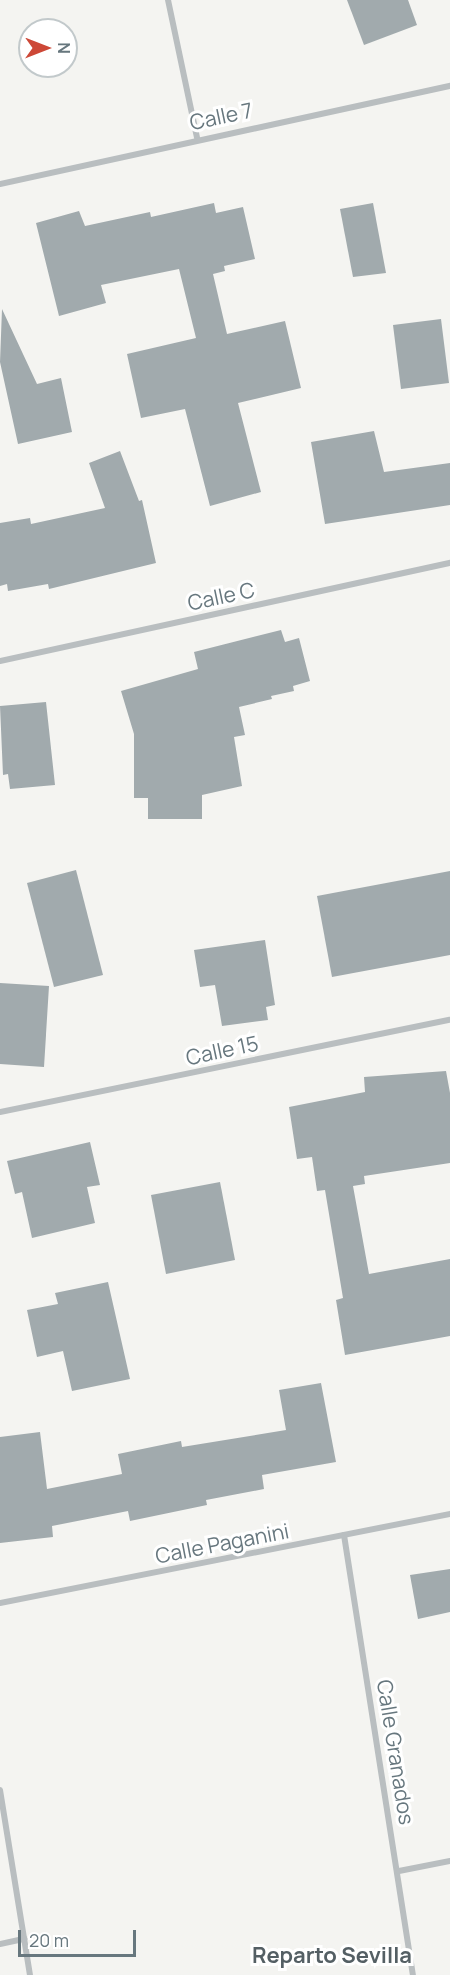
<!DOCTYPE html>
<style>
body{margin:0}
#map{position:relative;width:450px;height:1975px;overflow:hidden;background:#f4f4f1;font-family:Manrope,sans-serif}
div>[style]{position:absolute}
.building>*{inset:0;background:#a1aaad}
.minor>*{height:6px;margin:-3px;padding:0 3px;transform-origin:3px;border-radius:3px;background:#b9bec0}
span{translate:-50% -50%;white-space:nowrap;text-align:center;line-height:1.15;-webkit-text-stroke:6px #fff;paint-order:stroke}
.street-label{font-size:21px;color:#67777e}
.neighbourhood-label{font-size:22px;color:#545f64;font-weight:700}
.north{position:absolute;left:18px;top:18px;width:60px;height:60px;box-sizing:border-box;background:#fff;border:2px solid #c2c9cb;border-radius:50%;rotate:90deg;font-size:16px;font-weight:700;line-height:24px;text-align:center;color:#67777e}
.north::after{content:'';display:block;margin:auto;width:21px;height:27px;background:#cd4837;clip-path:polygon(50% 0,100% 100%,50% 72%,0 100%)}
.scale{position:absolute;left:18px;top:1930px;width:118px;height:27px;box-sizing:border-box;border:3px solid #67777e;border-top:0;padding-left:8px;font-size:18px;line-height:21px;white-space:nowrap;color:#67777e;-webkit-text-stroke:4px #fff;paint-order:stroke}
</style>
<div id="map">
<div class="building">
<i style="clip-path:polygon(347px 0,408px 0,417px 25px,364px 45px)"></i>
<i style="clip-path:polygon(214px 203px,216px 213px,243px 207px,255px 259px,224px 266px,225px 271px,213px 274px,227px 334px,285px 321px,301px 388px,238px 403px,261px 492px,210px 506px,185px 409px,141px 418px,127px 354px,196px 338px,179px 269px,101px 285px,106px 303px,59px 316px,36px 223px,79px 211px,85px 226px,150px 212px,151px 217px)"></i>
<i style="clip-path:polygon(373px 203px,386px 273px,353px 277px,340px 209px)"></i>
<i style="clip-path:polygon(2px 309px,37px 384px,61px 378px,72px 432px,18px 444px,0 362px)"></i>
<i style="clip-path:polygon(441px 319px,449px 383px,401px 389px,393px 325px)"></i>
<i style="clip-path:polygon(374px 431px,384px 472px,450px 463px,450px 505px,325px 524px,311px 442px)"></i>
<i style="clip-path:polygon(120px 451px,139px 501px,142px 500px,156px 563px,49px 589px,48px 584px,8px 591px,7px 584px,0 586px,0 523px,30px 518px,31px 524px,105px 508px,89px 463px)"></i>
<i style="clip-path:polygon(281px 630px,285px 642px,299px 638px,310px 681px,293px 686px,294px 691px,271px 696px,272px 699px,239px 707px,245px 735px,234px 737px,242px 786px,202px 795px,202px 819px,148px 819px,148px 798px,134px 798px,134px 734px,121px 691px,198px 669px,194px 652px)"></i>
<i style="clip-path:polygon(46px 702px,55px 785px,10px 789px,8px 774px,3px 775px,0 706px)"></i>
<i style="clip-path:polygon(76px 870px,103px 975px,54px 987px,27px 883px)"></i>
<i style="clip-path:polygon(450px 871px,450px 955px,332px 977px,317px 896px)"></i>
<i style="clip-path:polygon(265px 940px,275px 1005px,266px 1007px,268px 1020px,222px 1026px,215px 985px,200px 987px,194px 950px)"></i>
<i style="clip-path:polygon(0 983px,49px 986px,44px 1067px,0 1064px)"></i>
<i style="clip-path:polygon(446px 1071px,450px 1093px,450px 1163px,364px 1176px,365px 1184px,353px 1186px,369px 1274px,450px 1259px,450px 1336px,345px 1355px,336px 1300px,343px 1298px,325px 1190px,317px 1191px,312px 1157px,297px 1159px,289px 1107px,365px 1092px,364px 1077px)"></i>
<i style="clip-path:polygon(90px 1142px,100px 1185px,87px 1187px,95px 1223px,32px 1238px,22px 1192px,15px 1194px,7px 1161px)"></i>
<i style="clip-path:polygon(220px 1182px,235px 1260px,166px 1274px,151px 1195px)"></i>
<i style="clip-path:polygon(108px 1282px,130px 1379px,72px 1391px,63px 1351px,37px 1357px,27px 1310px,58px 1304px,55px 1293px)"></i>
<i style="clip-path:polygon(321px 1383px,336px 1462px,262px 1475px,264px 1489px,206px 1500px,207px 1505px,130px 1521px,128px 1511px,52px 1526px,53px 1537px,0 1543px,0 1437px,40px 1432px,47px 1489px,122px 1474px,118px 1454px,181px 1441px,182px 1447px,286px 1430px,279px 1390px)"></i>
<i style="clip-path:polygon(450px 1569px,450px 1612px,418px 1619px,410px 1575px)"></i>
</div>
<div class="minor">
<i style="left:168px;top:0;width:141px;rotate:78.1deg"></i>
<i style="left:0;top:184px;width:461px;rotate:-12.3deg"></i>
<i style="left:0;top:661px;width:461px;rotate:-12.3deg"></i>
<i style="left:0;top:1112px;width:459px;rotate:-11.6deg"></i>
<i style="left:344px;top:1535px;width:445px;rotate:81.1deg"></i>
<i style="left:0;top:1603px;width:459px;rotate:-11.2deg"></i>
<i style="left:0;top:1790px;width:187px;rotate:80.8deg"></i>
<i style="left:399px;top:1871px;width:52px;rotate:-11.1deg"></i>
<i style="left:0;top:1944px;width:25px;rotate:-12deg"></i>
</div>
<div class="street-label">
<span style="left:221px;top:116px;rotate:-12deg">Calle 7</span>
<span style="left:221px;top:596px;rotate:-12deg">Calle C</span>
<span style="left:222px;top:1050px;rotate:-12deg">Calle 15</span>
<span style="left:222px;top:1543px;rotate:-11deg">Calle Paganini</span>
<span style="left:396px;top:1752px;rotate:81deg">Calle Granados</span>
</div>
<div class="neighbourhood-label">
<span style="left:332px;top:1956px">Reparto Sevilla</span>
</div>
<div class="north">N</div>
<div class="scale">20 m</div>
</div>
